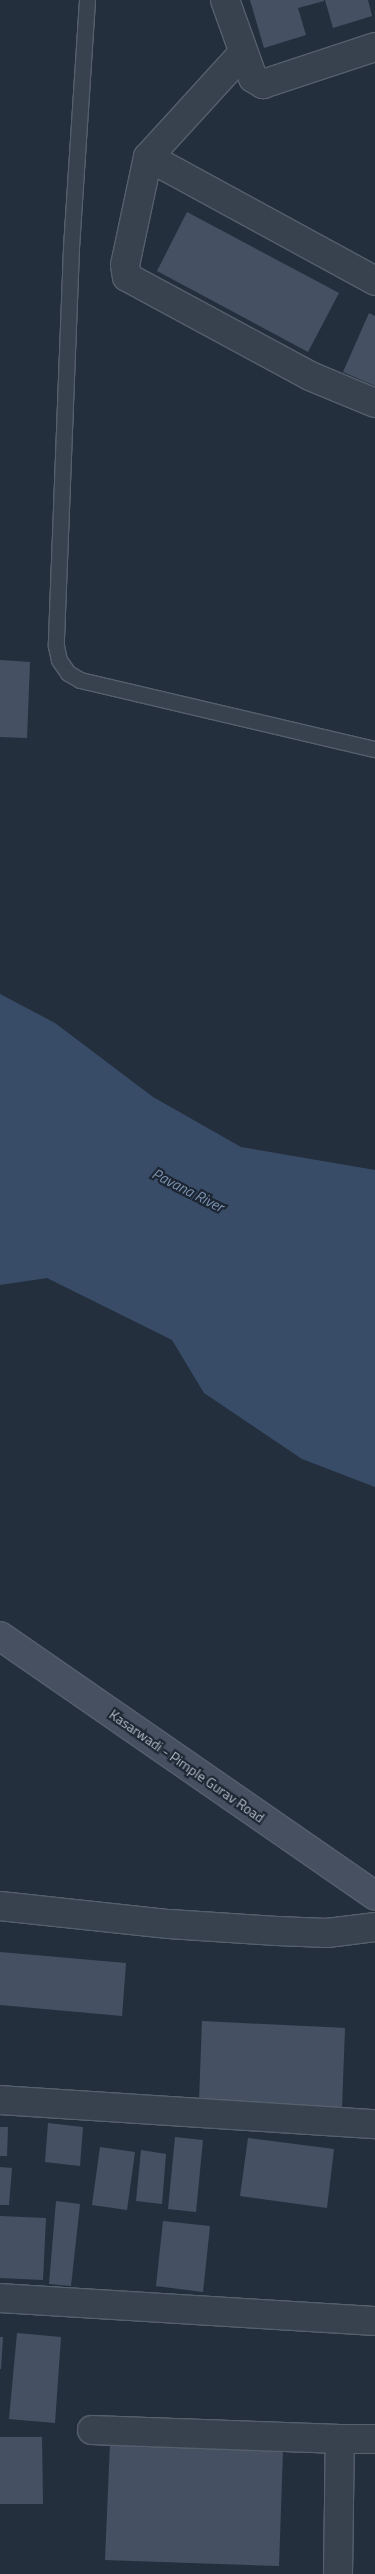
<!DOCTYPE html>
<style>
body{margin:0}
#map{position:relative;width:375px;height:2574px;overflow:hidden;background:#242f3e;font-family:"Titillium Web",sans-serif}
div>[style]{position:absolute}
.water>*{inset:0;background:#394c67}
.building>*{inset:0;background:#455162}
.roads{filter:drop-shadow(1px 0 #565f6c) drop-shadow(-1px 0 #565f6c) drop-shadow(0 1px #565f6c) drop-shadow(0 -1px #565f6c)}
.lane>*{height:15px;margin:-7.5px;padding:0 7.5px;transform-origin:7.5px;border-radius:7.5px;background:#38414e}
.street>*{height:28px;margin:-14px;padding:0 14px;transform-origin:14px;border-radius:14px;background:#38414e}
.secondary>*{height:28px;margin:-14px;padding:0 14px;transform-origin:14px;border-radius:14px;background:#465061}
span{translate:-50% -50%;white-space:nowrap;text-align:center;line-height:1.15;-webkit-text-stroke:4.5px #1d2633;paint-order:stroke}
.street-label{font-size:14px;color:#b4bcc9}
.water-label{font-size:15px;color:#7c92b1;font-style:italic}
</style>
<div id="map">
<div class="water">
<i style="clip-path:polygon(0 994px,55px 1023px,153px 1097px,241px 1147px,375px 1170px,375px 1487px,302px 1459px,204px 1393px,172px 1340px,47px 1278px,0 1285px)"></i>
</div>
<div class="building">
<i style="clip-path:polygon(250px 0,324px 0,324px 1px,298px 8px,306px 35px,264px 48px)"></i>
<i style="clip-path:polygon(325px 0,368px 0,372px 16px,333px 28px)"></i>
<i style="clip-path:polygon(187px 212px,339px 293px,308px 352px,157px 271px)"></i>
<i style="clip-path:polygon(369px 313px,375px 316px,375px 386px,343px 372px)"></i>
<i style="clip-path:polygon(0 660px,30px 662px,27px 738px,0 737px)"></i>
<i style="clip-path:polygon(0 1952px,126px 1963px,122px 2016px,0 2005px)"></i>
<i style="clip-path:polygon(202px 2021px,345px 2028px,342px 2108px,199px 2101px)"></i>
<i style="clip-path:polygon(48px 2123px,83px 2127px,80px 2166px,45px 2162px)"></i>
<i style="clip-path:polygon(0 2127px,8px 2127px,7px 2156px,0 2156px)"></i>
<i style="clip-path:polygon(175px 2137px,203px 2140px,196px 2212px,168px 2209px)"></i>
<i style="clip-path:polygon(248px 2138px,334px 2149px,327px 2208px,240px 2196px)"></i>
<i style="clip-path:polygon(100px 2147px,135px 2152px,127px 2210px,92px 2205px)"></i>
<i style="clip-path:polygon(141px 2150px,166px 2154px,162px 2204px,136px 2201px)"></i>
<i style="clip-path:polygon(0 2167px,12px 2168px,9px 2205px,0 2205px)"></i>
<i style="clip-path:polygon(56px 2201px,80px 2204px,71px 2286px,49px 2284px)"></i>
<i style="clip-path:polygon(0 2216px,46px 2218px,43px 2280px,0 2278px)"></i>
<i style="clip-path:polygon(163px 2221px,210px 2226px,203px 2292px,156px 2286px)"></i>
<i style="clip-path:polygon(17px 2333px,61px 2337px,55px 2423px,9px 2419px)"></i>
<i style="clip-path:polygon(0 2337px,3px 2337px,1px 2369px,0 2369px)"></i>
<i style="clip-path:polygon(0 2437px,42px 2437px,43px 2504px,0 2504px)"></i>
<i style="clip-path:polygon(110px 2443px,283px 2451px,279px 2566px,105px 2560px)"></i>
</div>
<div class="roads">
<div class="lane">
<i style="left:87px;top:0;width:249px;rotate:93.7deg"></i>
<i style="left:71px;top:248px;width:398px;rotate:92.2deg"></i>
<i style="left:56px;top:646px;width:14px;rotate:78deg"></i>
<i style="left:59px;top:660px;width:16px;rotate:55deg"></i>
<i style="left:68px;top:673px;width:14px;rotate:30deg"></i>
<i style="left:80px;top:680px;width:303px;rotate:13.2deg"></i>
</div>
<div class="street">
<i style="left:225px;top:0;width:83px;rotate:70.3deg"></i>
<i style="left:253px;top:78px;width:12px;rotate:31deg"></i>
<i style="left:263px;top:84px;width:118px;rotate:-18.3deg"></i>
<i style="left:243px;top:53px;width:141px;rotate:132.4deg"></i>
<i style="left:148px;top:157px;width:110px;rotate:102deg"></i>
<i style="left:125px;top:265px;width:12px;rotate:81deg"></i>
<i style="left:127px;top:277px;width:208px;rotate:28.4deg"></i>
<i style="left:310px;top:376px;width:70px;rotate:22.6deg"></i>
<i style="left:148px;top:157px;width:259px;rotate:28.6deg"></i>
<i style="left:0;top:1906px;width:170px;rotate:6.1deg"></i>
<i style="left:169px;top:1924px;width:108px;rotate:3.7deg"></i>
<i style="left:277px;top:1931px;width:50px;rotate:2.3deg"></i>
<i style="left:327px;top:1933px;width:48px;rotate:-7.1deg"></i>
<i style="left:0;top:2100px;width:376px;rotate:3.7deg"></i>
<i style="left:0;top:2298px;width:376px;rotate:3.5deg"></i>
<i style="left:92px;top:2430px;width:248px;rotate:2.1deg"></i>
<i style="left:338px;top:2574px;width:135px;rotate:-89.2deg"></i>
<i style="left:340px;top:2439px;width:35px"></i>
</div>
<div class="secondary">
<i style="left:0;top:1636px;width:456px;rotate:34.7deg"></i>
</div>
</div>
<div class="street-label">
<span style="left:187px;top:1766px;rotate:35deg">Kasarwadi - Pimple Gurav Road</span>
</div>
<div class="water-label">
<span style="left:188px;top:1190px;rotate:27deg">Pavana River</span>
</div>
</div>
